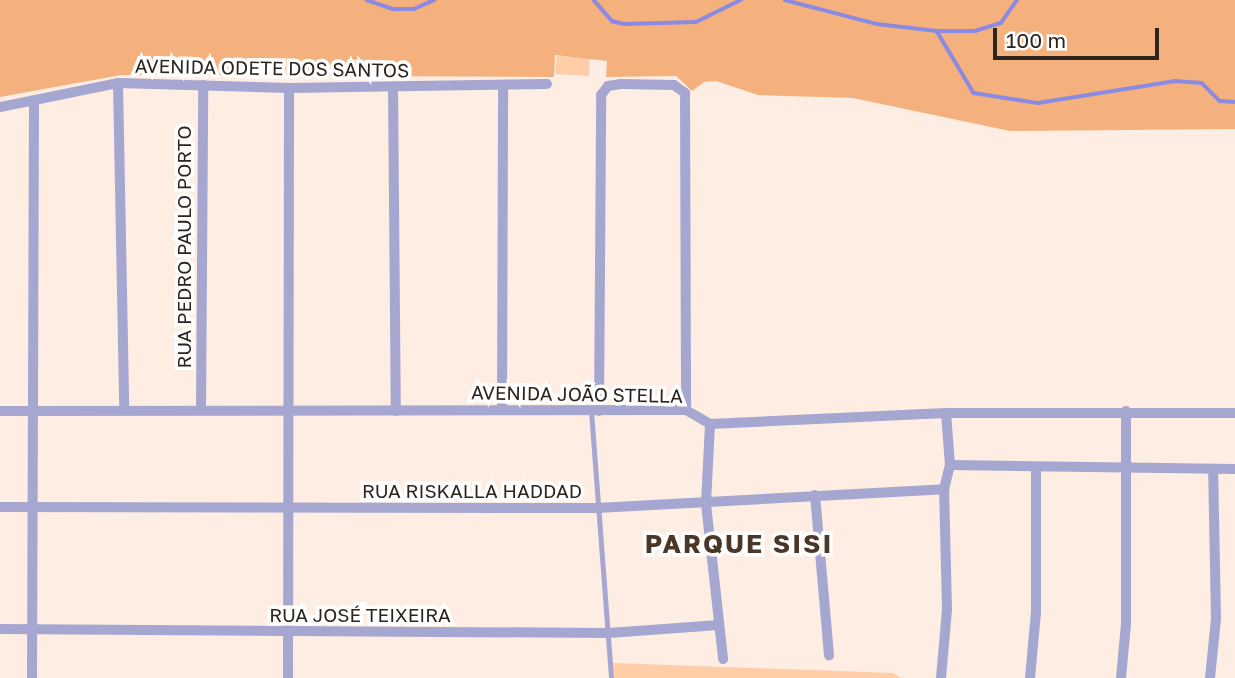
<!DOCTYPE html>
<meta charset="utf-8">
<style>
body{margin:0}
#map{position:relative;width:1235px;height:678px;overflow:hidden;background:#fdede2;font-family:"Golos Text",sans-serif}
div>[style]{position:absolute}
.green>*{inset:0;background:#ffcda8}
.forest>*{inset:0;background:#f4b17d}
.stream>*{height:3.5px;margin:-1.75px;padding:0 1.75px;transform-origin:1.75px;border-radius:1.75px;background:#8b8ae3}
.service>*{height:5px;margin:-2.5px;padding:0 2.5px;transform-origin:2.5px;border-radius:2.5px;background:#a6a7d0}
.minor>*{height:10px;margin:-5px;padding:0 5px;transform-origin:5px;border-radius:5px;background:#a6a7d0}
span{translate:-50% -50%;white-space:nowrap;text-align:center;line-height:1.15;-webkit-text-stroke:7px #fff;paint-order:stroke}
.street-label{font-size:19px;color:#2d241d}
.district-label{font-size:26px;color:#4a3728;font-weight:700;letter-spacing:2px}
.scale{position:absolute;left:993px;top:28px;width:166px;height:32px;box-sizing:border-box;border:4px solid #2d241d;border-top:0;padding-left:9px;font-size:21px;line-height:24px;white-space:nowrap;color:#2d241d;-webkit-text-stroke:5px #fff;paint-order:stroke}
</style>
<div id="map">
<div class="green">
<i style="clip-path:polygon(557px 56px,590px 58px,589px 76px,555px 74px)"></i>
<i style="clip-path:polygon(613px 663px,893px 673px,901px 678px,614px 678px)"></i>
</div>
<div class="forest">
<i style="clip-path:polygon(0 0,1235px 0,1235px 129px,1010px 131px,853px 98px,758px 95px,716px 81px,704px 82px,692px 91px,676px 76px,606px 77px,607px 61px,555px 55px,554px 77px,121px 75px,0 97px)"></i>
</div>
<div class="stream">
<i style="left:367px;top:0;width:28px;rotate:19deg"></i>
<i style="left:393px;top:9px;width:21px"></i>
<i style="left:414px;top:9px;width:22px;rotate:-24deg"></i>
<i style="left:594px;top:0;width:28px;rotate:49deg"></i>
<i style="left:612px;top:21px;width:12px;rotate:14deg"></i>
<i style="left:624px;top:24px;width:72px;rotate:-1.6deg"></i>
<i style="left:696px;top:22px;width:50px;rotate:-26.1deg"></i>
<i style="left:785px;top:0;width:95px;rotate:14.6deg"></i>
<i style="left:877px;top:24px;width:60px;rotate:6.7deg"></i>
<i style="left:937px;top:31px;width:72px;rotate:59.2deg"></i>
<i style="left:974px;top:93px;width:65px;rotate:8.9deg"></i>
<i style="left:1038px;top:103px;width:139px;rotate:-9.1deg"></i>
<i style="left:1175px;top:81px;width:27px;rotate:4deg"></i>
<i style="left:1202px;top:83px;width:25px;rotate:45deg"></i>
<i style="left:1220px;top:101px;width:15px;rotate:4deg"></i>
<i style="left:938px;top:31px;width:37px"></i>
<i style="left:975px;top:31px;width:27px;rotate:-17deg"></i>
<i style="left:1001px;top:23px;width:28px;rotate:-55deg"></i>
</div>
<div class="service">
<i style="left:591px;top:411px;width:268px;rotate:85.7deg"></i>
</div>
<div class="minor">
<i style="left:118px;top:83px;width:327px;rotate:88.9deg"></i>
<i style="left:393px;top:87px;width:324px;rotate:89.5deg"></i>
<i style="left:0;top:107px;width:120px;rotate:-11.5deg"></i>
<i style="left:118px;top:83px;width:171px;rotate:1.7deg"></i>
<i style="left:289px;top:88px;width:258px;rotate:-0.9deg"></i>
<i style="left:502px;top:409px;width:323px;rotate:-89.8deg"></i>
<i style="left:201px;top:410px;width:325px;rotate:-89.6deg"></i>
<i style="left:0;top:411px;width:686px;rotate:-0.08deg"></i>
<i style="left:686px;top:410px;width:28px;rotate:30deg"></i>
<i style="left:710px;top:424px;width:236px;rotate:-2.7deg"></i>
<i style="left:946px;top:413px;width:289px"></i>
<i style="left:599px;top:411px;width:316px;rotate:-89.6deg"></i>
<i style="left:601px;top:95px;width:11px;rotate:-52deg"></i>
<i style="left:608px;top:86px;width:13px;rotate:-9deg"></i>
<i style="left:621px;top:84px;width:53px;rotate:1.1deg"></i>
<i style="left:674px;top:85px;width:14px;rotate:36deg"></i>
<i style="left:685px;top:93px;width:317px;rotate:89.8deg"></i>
<i style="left:710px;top:424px;width:80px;rotate:92.9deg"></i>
<i style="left:706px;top:504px;width:156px;rotate:83.7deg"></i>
<i style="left:950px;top:465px;width:285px;rotate:0.8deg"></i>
<i style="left:815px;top:495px;width:161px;rotate:85deg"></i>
<i style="left:0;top:507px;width:597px;rotate:0.1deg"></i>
<i style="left:597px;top:508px;width:348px;rotate:-3.1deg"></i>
<i style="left:0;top:629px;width:609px;rotate:0.38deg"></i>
<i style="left:609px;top:633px;width:110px;rotate:-4.2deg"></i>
<i style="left:32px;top:678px;width:577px;rotate:-89.8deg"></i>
<i style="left:288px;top:678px;width:590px;rotate:-89.9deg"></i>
<i style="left:941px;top:678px;width:69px;rotate:-85deg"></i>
<i style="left:947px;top:609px;width:120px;rotate:-91.4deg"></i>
<i style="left:944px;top:489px;width:25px;rotate:-76deg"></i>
<i style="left:950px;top:465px;width:52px;rotate:-94.4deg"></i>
<i style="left:1030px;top:678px;width:66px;rotate:-84.8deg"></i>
<i style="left:1036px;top:612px;width:143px;rotate:-90deg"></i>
<i style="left:1121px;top:678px;width:54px;rotate:-84.7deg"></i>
<i style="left:1126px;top:624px;width:213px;rotate:-90deg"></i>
<i style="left:1210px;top:678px;width:59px;rotate:-84.2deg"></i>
<i style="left:1216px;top:619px;width:150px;rotate:-91.1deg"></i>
</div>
<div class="street-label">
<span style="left:272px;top:68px;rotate:1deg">AVENIDA ODETE DOS SANTOS</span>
<span style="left:184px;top:247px;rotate:-90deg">RUA PEDRO PAULO PORTO</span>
<span style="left:577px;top:394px;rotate:1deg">AVENIDA JOÃO STELLA</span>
<span style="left:472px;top:491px">RUA RISKALLA HADDAD</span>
<span style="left:360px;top:615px">RUA JOSÉ TEIXEIRA</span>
</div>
<div class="district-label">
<span style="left:739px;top:544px">PARQUE SISI</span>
</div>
<div class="scale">100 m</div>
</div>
